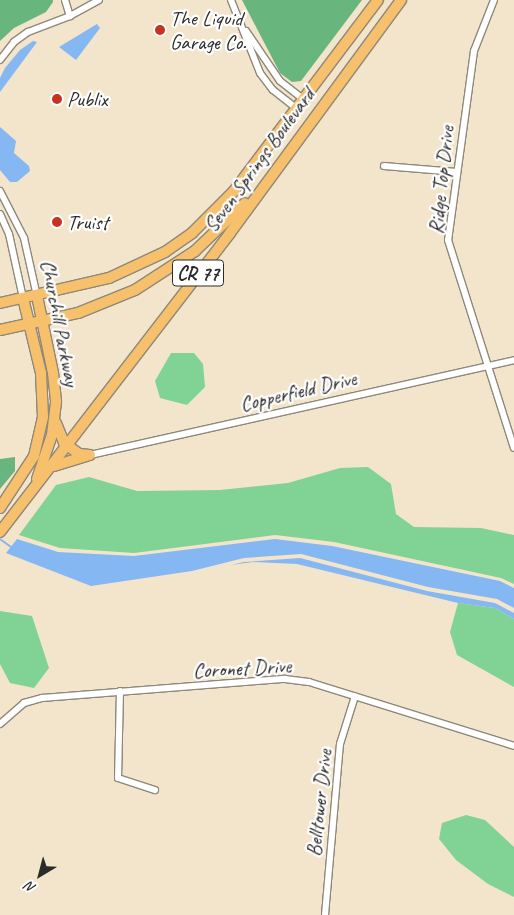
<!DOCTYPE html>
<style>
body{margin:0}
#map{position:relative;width:514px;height:915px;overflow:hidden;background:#f2e5cb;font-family:Caveat,sans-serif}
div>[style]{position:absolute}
.green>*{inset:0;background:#80d395}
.forest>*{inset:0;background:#68b57e}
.water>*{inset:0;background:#85b7f2}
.stream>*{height:2px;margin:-1px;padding:0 1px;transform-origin:1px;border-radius:1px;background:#85b7f2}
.roads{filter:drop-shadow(1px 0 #8e887b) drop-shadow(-1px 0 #8e887b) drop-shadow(0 1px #8e887b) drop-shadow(0 -1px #8e887b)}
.street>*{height:6px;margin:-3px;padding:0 3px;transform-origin:3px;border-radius:3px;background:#fff}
.primary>*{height:10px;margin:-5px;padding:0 5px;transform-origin:5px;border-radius:5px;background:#f7c06c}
.dots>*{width:14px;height:14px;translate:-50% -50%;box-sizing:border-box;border:2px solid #fff;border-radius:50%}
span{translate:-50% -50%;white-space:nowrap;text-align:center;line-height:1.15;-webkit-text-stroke:4.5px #fff;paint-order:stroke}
.shield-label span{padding:1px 4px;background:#fff;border:1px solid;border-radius:4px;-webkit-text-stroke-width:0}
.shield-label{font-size:20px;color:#2b2b2b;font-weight:700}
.poi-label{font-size:21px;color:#2b2b2b}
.left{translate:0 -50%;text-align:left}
.street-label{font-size:21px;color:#2b2b2b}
.north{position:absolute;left:15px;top:850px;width:50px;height:50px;-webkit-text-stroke:4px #fff;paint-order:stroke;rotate:217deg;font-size:14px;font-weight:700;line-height:20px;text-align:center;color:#2b2b2b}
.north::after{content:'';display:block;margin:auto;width:18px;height:22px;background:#2b2b2b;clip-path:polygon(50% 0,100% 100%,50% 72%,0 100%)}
</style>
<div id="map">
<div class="green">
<i style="clip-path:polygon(171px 353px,194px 353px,203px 364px,205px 387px,187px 405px,160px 398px,155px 381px)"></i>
<i style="clip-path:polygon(368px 467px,391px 484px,396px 514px,414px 527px,481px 528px,514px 535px,514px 584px,501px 578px,334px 542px,275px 535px,134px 553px,60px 548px,19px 535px,56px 485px,89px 477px,137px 491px,220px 490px,288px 483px,340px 468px)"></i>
<i style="clip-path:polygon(458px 603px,495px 608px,514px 619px,514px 687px,457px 655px,450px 632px)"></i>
<i style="clip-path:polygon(0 611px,32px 616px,49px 668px,34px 688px,10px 683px,0 664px)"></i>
<i style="clip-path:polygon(466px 815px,485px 820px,514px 847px,514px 897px,488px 884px,456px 860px,439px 839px,442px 823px)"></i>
</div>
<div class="forest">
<i style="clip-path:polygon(0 0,53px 0,53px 2px,46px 12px,14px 28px,0 41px)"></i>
<i style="clip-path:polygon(242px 0,362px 0,301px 81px,292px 82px,280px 73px)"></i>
<i style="clip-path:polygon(15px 457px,15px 471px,0 489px,0 459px)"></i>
</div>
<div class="water">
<i style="clip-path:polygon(97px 24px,100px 28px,76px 60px,59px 47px)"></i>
<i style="clip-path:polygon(33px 41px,37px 42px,0 92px,0 78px,5px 68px,20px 50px)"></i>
<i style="clip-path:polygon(0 127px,16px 141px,14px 153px,29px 166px,30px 171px,17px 182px,10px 182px,0 170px)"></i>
<i style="clip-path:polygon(17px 539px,58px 552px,134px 556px,275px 539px,332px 546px,500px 581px,514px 588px,514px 608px,497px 599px,428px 587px,301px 554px,244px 558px,192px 571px,91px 586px,6px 553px)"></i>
<i style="clip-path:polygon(300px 558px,427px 591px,495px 603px,514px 613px,514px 619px,495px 608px,458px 603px,297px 564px,253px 562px,231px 565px,244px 562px)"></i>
</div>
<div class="stream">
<i style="left:0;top:539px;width:14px;rotate:36deg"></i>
</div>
<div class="roads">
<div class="street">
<i style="left:65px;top:0;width:17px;rotate:73deg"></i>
<i style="left:231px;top:0;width:79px;rotate:68.3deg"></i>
<i style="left:260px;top:73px;width:21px;rotate:53deg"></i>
<i style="left:273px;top:90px;width:29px;rotate:38deg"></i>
<i style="left:494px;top:0;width:55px;rotate:111.4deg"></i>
<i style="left:474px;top:51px;width:191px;rotate:97.8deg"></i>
<i style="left:448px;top:240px;width:218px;rotate:72.4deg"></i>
<i style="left:246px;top:31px;width:60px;rotate:55.8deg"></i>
<i style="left:280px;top:81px;width:29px;rotate:38deg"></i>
<i style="left:0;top:60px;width:23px;rotate:-52deg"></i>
<i style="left:14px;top:42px;width:17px;rotate:-36deg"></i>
<i style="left:28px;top:32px;width:45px;rotate:-20.9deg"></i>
<i style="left:70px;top:16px;width:33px;rotate:-29deg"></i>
<i style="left:384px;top:166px;width:73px;rotate:4.7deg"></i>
<i style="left:0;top:191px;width:53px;rotate:62.9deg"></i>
<i style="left:24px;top:238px;width:59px;rotate:77.4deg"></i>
<i style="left:0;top:214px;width:22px;rotate:66deg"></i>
<i style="left:9px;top:234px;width:66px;rotate:77.7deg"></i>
<i style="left:90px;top:455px;width:435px;rotate:-12.6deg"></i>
<i style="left:120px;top:691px;width:87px;rotate:91.3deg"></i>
<i style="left:118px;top:778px;width:39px;rotate:18deg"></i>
<i style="left:0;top:724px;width:32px;rotate:-41deg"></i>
<i style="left:24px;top:703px;width:19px;rotate:-16deg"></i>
<i style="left:42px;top:698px;width:244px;rotate:-4.5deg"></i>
<i style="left:285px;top:679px;width:24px;rotate:7deg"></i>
<i style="left:309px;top:682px;width:215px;rotate:17.3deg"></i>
<i style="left:325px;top:915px;width:172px;rotate:-85deg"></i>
<i style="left:340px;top:744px;width:50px;rotate:-72.6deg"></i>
</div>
<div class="primary">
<i style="left:0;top:303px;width:112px;rotate:-12.9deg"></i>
<i style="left:109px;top:278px;width:62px;rotate:-24.9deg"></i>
<i style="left:165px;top:252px;width:33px;rotate:-35deg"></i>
<i style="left:192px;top:233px;width:59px;rotate:-45deg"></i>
<i style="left:234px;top:191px;width:239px;rotate:-53deg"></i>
<i style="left:0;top:330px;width:80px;rotate:-12.3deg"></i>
<i style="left:78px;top:313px;width:61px;rotate:-22deg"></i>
<i style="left:135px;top:290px;width:72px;rotate:-33deg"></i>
<i style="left:195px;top:251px;width:69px;rotate:-43.8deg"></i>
<i style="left:56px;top:423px;width:22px;rotate:68deg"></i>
<i style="left:64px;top:443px;width:19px;rotate:36deg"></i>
<i style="left:79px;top:454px;width:11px;rotate:5deg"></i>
<i style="left:54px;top:466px;width:34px;rotate:-17deg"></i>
<i style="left:37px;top:479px;width:46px;rotate:-71.2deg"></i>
<i style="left:52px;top:435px;width:34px;rotate:-83deg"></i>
<i style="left:56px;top:401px;width:28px;rotate:-96deg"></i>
<i style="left:53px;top:373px;width:79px;rotate:-101.7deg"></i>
<i style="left:0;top:508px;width:62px;rotate:-56.8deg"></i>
<i style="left:34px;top:456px;width:40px;rotate:-77deg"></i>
<i style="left:43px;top:417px;width:44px;rotate:-92.6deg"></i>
<i style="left:41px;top:373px;width:77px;rotate:-103.5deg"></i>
<i style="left:0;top:532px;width:377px;rotate:-52.4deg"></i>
<i style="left:230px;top:233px;width:289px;rotate:-53.7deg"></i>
</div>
</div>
<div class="dots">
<i style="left:160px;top:30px;background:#c8321e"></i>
<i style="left:57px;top:99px;background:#c8321e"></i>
<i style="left:57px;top:222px;background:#c8321e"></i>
</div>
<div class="shield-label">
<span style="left:198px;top:273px">CR 77</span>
</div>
<div class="poi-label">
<span class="left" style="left:170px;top:30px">The Liquid<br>Garage Co.</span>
<span class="left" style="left:67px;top:99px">Publix</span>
<span class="left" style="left:67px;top:222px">Truist</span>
</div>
<div class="street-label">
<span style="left:259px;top:160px;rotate:-54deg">Seven Springs Boulevard</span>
<span style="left:441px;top:180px;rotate:-84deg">Ridge Top Drive</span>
<span style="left:60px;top:323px;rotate:79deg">Churchill Parkway</span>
<span style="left:298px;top:391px;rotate:-13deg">Copperfield Drive</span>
<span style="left:242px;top:668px;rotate:-3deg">Coronet Drive</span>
<span style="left:319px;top:803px;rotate:-84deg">Belltower Drive</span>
</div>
<div class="north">N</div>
</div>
